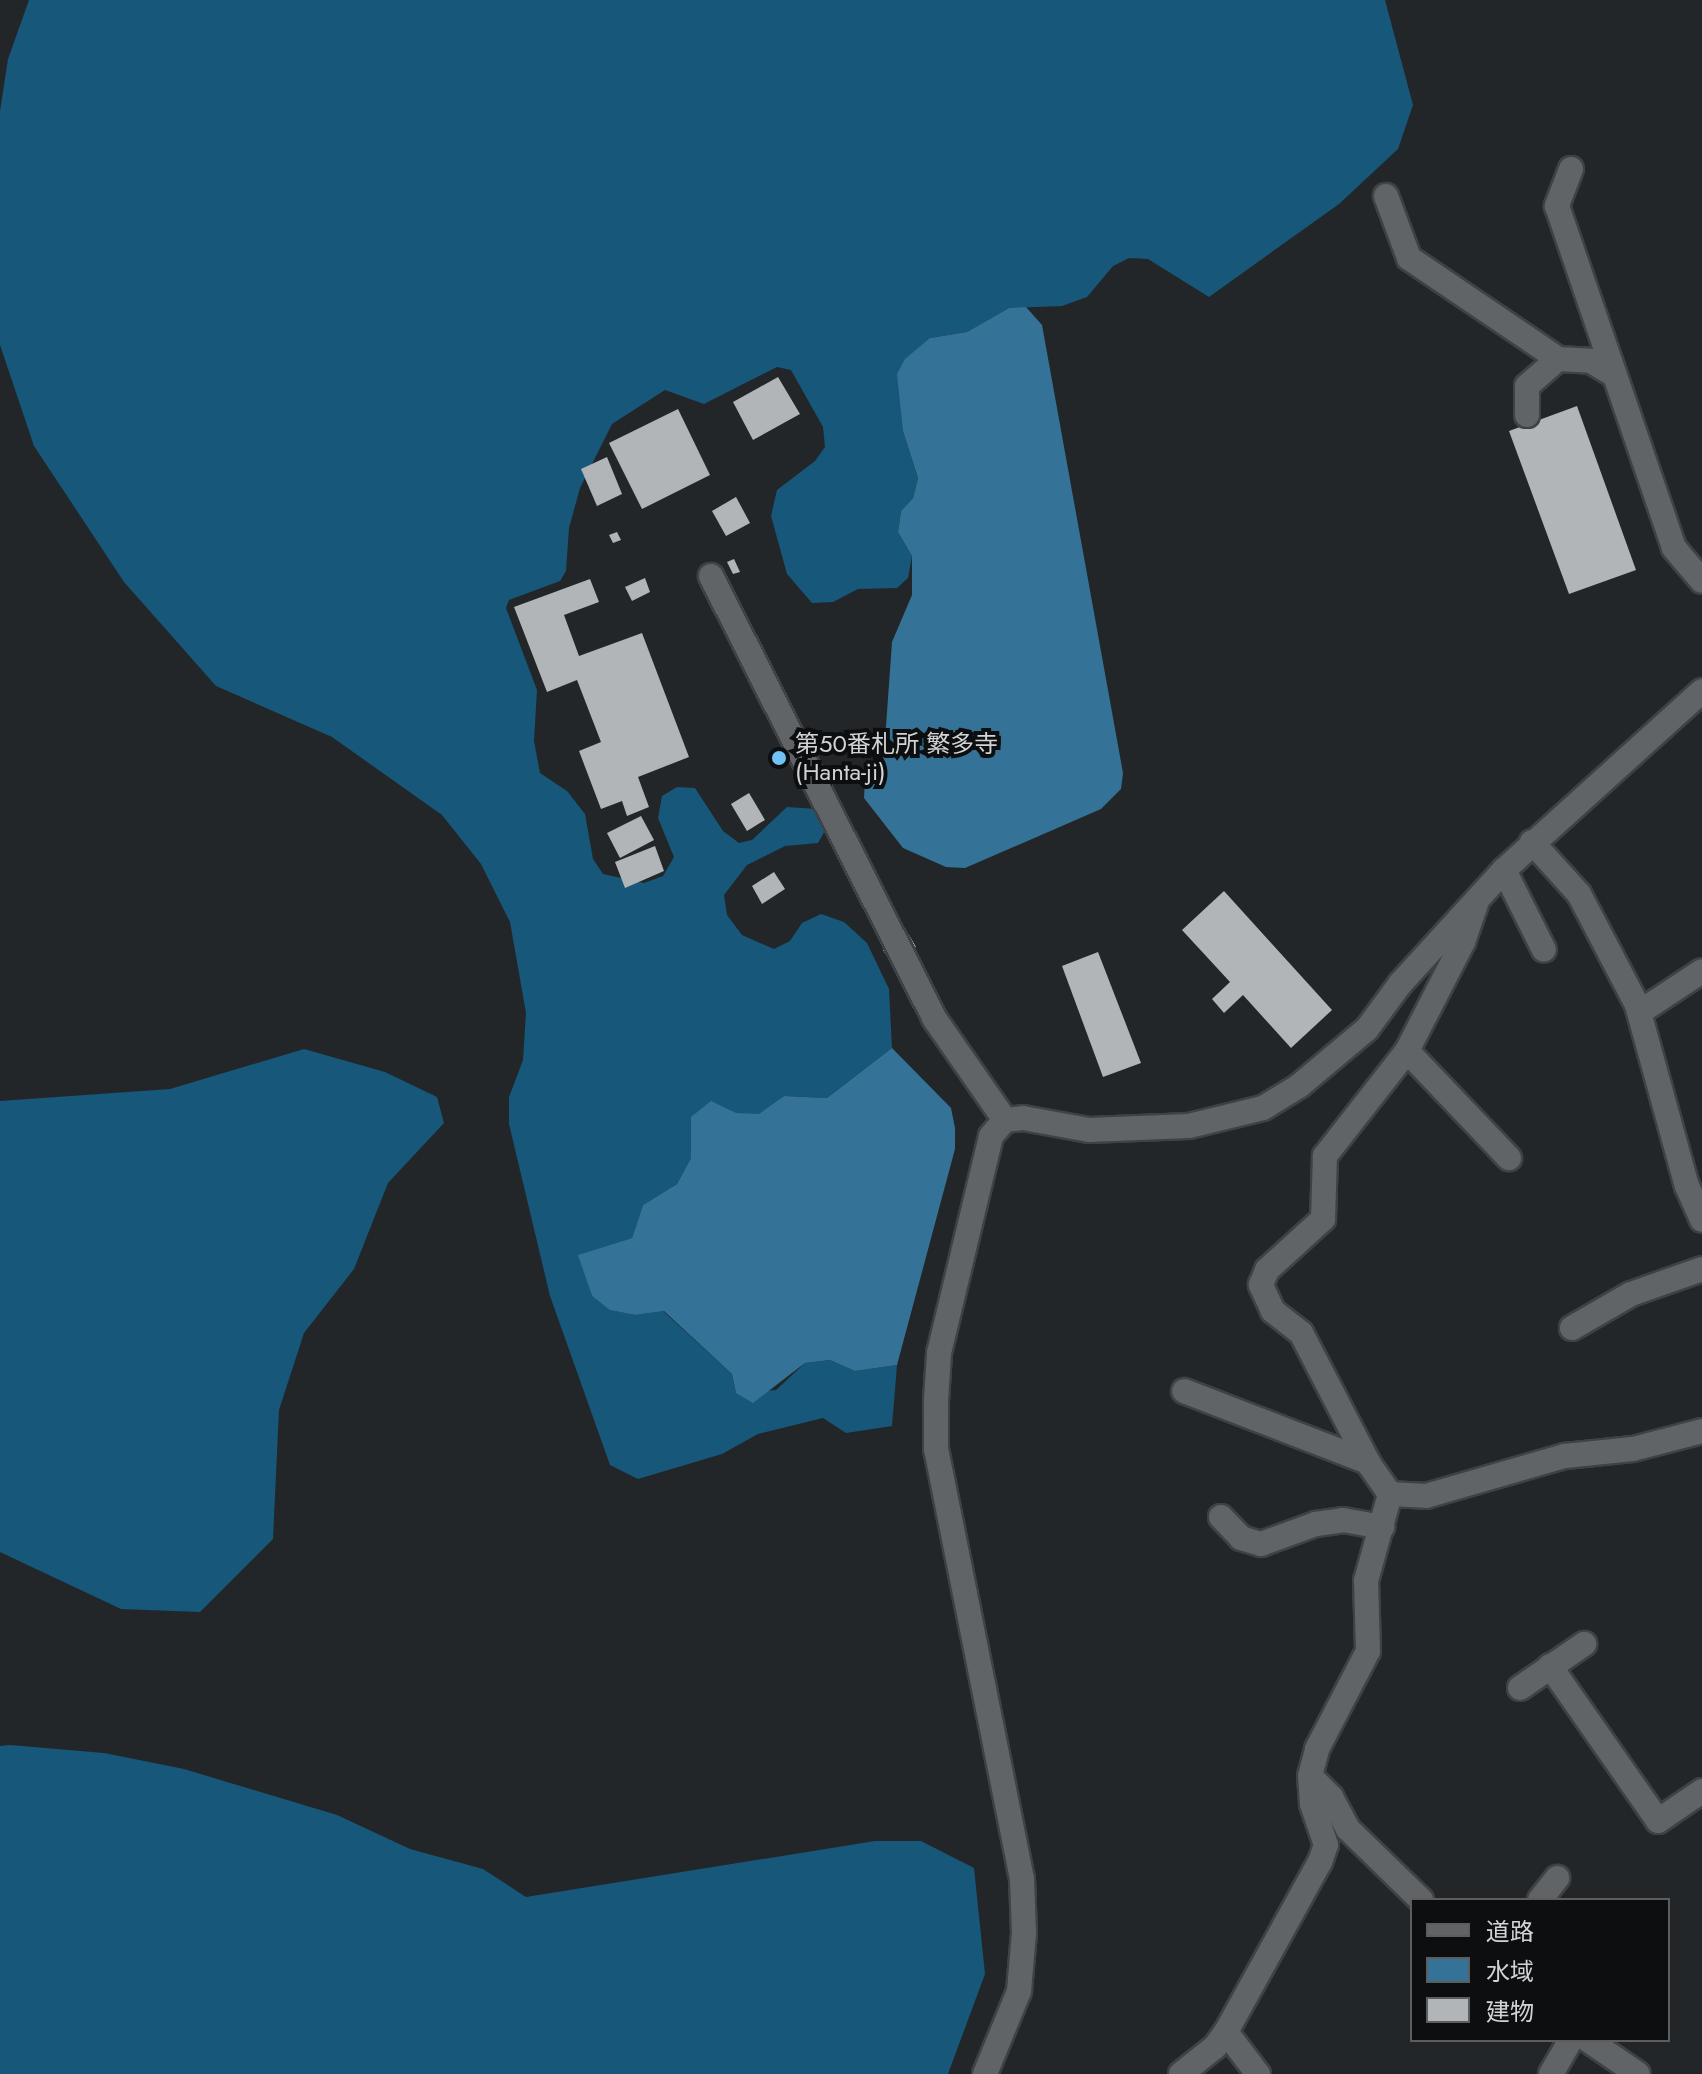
<!DOCTYPE html>
<meta charset="utf-8">
<style>
body{margin:0}
#map{position:relative;width:1702px;height:2074px;overflow:hidden;background:#222628;font-family:Jost,"Noto Sans JP",sans-serif}
div>[style]{position:absolute}
.forest>*{inset:0;background:#16577a}
.water>*{inset:0;background:#357297}
.building>*{inset:0;background:#b1b5b8}
.roads{filter:drop-shadow(2px 0 #3f4244) drop-shadow(-2px 0 #3f4244) drop-shadow(0 2px #3f4244) drop-shadow(0 -2px #3f4244)}
.minor>*{height:24px;margin:-12px;padding:0 12px;transform-origin:12px;border-radius:12px;background:#606466}
.dots>*{width:22px;height:22px;translate:-50% -50%;box-sizing:border-box;border:4px solid #0d0e10;border-radius:50%}
span{translate:-50% -50%;white-space:nowrap;text-align:center;line-height:1.15;-webkit-text-stroke:8px #0d0e10;paint-order:stroke}
.poi-label{font-size:24px;color:#d1d3d5}
.left{translate:0 -50%;text-align:left}
.legend{position:absolute;left:1410px;top:1898px;width:260px;height:144px;box-sizing:border-box;background:#0d0e10;border:2px solid #5b5d5f;margin:0;padding:10px 14px;list-style:none;font-size:24px;color:#d1d3d5}
.legend li{display:flex;align-items:center;gap:16px;height:40px}
.legend b{width:40px;border:2px solid #5b5d5f}
</style>
<div id="map">
<div class="forest">
<i style="clip-path:polygon(29px 0,1385px 0,1413px 105px,1398px 149px,1339px 204px,1209px 297px,1148px 259px,1129px 258px,1113px 266px,1087px 297px,1062px 306px,1009px 308px,967px 332px,930px 338px,903px 431px,918px 478px,913px 498px,901px 511px,898px 532px,912px 556px,908px 578px,897px 588px,858px 589px,833px 602px,812px 603px,787px 574px,771px 516px,777px 490px,815px 461px,825px 447px,823px 427px,791px 370px,777px 367px,704px 404px,665px 390px,612px 424px,580px 488px,569px 528px,566px 571px,560px 581px,509px 600px,506px 608px,537px 690px,534px 741px,540px 773px,567px 791px,585px 814px,593px 859px,603px 874px,644px 883px,663px 876px,674px 857px,658px 818px,662px 796px,677px 787px,695px 788px,723px 831px,739px 843px,752px 840px,787px 807px,817px 809px,827px 827px,818px 843px,785px 846px,747px 865px,724px 895px,727px 915px,742px 935px,774px 949px,790px 941px,802px 923px,821px 914px,844px 922px,867px 943px,889px 989px,892px 1048px,827px 1098px,784px 1096px,759px 1115px,691px 1117px,691px 1158px,677px 1184px,643px 1205px,632px 1238px,579px 1255px,592px 1296px,611px 1310px,635px 1315px,663px 1311px,732px 1374px,736px 1393px,776px 1390px,805px 1363px,830px 1360px,855px 1371px,897px 1365px,892px 1426px,846px 1433px,823px 1418px,758px 1434px,722px 1454px,638px 1479px,610px 1465px,550px 1296px,509px 1124px,509px 1097px,523px 1060px,526px 1013px,510px 922px,481px 864px,442px 815px,332px 737px,216px 686px,124px 582px,34px 446px,0 345px,0 111px,8px 59px)"></i>
<i style="clip-path:polygon(304px 1049px,385px 1072px,437px 1097px,444px 1123px,388px 1183px,354px 1269px,304px 1333px,279px 1410px,273px 1539px,200px 1612px,121px 1609px,0 1552px,0 1101px,170px 1089px)"></i>
<i style="clip-path:polygon(10px 1745px,104px 1753px,184px 1769px,337px 1815px,410px 1849px,483px 1869px,526px 1897px,875px 1841px,921px 1841px,974px 1868px,985px 1974px,948px 2074px,0 2074px,0 1746px)"></i>
</div>
<div class="water">
<i style="clip-path:polygon(1026px 307px,1042px 325px,1123px 773px,1121px 789px,1101px 809px,965px 868px,946px 867px,903px 848px,864px 798px,865px 779px,885px 740px,892px 642px,912px 595px,912px 556px,898px 532px,901px 511px,913px 498px,918px 478px,903px 431px,897px 374px,905px 359px,930px 338px,967px 332px,1009px 308px)"></i>
<i style="clip-path:polygon(892px 1048px,951px 1108px,955px 1128px,955px 1149px,897px 1365px,855px 1371px,830px 1360px,805px 1363px,753px 1403px,736px 1393px,732px 1374px,664px 1311px,635px 1315px,610px 1310px,592px 1296px,578px 1255px,632px 1238px,643px 1205px,677px 1184px,691px 1158px,691px 1117px,711px 1101px,736px 1113px,759px 1114px,784px 1096px,827px 1098px)"></i>
</div>
<div class="building">
<i style="clip-path:polygon(778px 377px,800px 414px,753px 440px,733px 402px)"></i>
<i style="clip-path:polygon(1577px 406px,1636px 570px,1569px 594px,1509px 431px)"></i>
<i style="clip-path:polygon(678px 409px,710px 475px,642px 509px,609px 443px)"></i>
<i style="clip-path:polygon(607px 457px,622px 494px,597px 506px,581px 469px)"></i>
<i style="clip-path:polygon(736px 497px,750px 523px,726px 536px,712px 511px)"></i>
<i style="clip-path:polygon(617px 532px,621px 540px,613px 543px,609px 535px)"></i>
<i style="clip-path:polygon(734px 559px,740px 572px,733px 574px,727px 562px)"></i>
<i style="clip-path:polygon(645px 578px,650px 592px,632px 601px,625px 587px)"></i>
<i style="clip-path:polygon(590px 579px,599px 602px,564px 615px,579px 656px,642px 633px,689px 757px,638px 777px,649px 807px,627px 816px,622px 801px,601px 809px,579px 751px,601px 742px,577px 680px,547px 692px,514px 607px)"></i>
<i style="clip-path:polygon(749px 793px,765px 820px,747px 831px,731px 804px)"></i>
<i style="clip-path:polygon(641px 816px,654px 840px,620px 858px,607px 833px)"></i>
<i style="clip-path:polygon(655px 846px,664px 871px,625px 888px,615px 862px)"></i>
<i style="clip-path:polygon(774px 872px,785px 889px,762px 904px,752px 886px)"></i>
<i style="clip-path:polygon(1224px 891px,1332px 1010px,1291px 1048px,1243px 995px,1224px 1013px,1212px 999px,1230px 982px,1182px 930px)"></i>
<i style="clip-path:polygon(909px 935px,916px 947px,890px 961px,883px 950px)"></i>
<i style="clip-path:polygon(1098px 952px,1141px 1063px,1103px 1077px,1062px 966px)"></i>
</div>
<div class="roads">
<div class="minor">
<i style="left:1571px;top:169px;width:40px;rotate:111deg"></i>
<i style="left:1557px;top:206px;width:361px;rotate:71.1deg"></i>
<i style="left:1674px;top:548px;width:43px;rotate:49.7deg"></i>
<i style="left:1386px;top:196px;width:66px;rotate:69.6deg"></i>
<i style="left:1409px;top:258px;width:180px;rotate:34.1deg"></i>
<i style="left:1527px;top:415px;width:29px;rotate:-90deg"></i>
<i style="left:1527px;top:386px;width:41px;rotate:-41.1deg"></i>
<i style="left:1558px;top:359px;width:33px;rotate:3deg"></i>
<i style="left:1591px;top:361px;width:27px;rotate:31deg"></i>
<i style="left:711px;top:576px;width:495px;rotate:63.2deg"></i>
<i style="left:934px;top:1018px;width:124px;rotate:55.2deg"></i>
<i style="left:1532px;top:842px;width:70px;rotate:47.9deg"></i>
<i style="left:1579px;top:894px;width:125px;rotate:62.4deg"></i>
<i style="left:1637px;top:1005px;width:188px;rotate:74.6deg"></i>
<i style="left:1687px;top:1186px;width:37px;rotate:66deg"></i>
<i style="left:1504px;top:870px;width:89px;rotate:63.4deg"></i>
<i style="left:1640px;top:1012px;width:74px;rotate:-33.5deg"></i>
<i style="left:1407px;top:1051px;width:148px;rotate:46.4deg"></i>
<i style="left:1572px;top:1328px;width:68px;rotate:-30deg"></i>
<i style="left:1631px;top:1294px;width:75px;rotate:-19.4deg"></i>
<i style="left:1368px;top:1462px;width:145px;rotate:-117.4deg"></i>
<i style="left:1301px;top:1333px;width:36px;rotate:-142deg"></i>
<i style="left:1273px;top:1311px;width:29px;rotate:-115deg"></i>
<i style="left:1261px;top:1285px;width:16px;rotate:-68deg"></i>
<i style="left:1267px;top:1270px;width:76px;rotate:-42.3deg"></i>
<i style="left:1323px;top:1219px;width:63px;rotate:-88.2deg"></i>
<i style="left:1325px;top:1156px;width:133px;rotate:-52deg"></i>
<i style="left:1407px;top:1051px;width:123px;rotate:-62.8deg"></i>
<i style="left:1463px;top:942px;width:39px;rotate:-71deg"></i>
<i style="left:1390px;top:1494px;width:36px;rotate:3deg"></i>
<i style="left:1426px;top:1496px;width:145px;rotate:-16.1deg"></i>
<i style="left:1565px;top:1456px;width:68px;rotate:-5.9deg"></i>
<i style="left:1633px;top:1449px;width:71px;rotate:-14.6deg"></i>
<i style="left:1221px;top:1517px;width:29px;rotate:46deg"></i>
<i style="left:1241px;top:1538px;width:21px;rotate:17deg"></i>
<i style="left:1261px;top:1544px;width:59px;rotate:-20deg"></i>
<i style="left:1316px;top:1524px;width:27px;rotate:-8deg"></i>
<i style="left:1343px;top:1520px;width:40px;rotate:10deg"></i>
<i style="left:1550px;top:1666px;width:189px;rotate:55.1deg"></i>
<i style="left:1658px;top:1821px;width:53px;rotate:-34.3deg"></i>
<i style="left:1520px;top:1688px;width:78px;rotate:-34.5deg"></i>
<i style="left:1310px;top:1776px;width:30px;rotate:45deg"></i>
<i style="left:1331px;top:1797px;width:36px;rotate:62deg"></i>
<i style="left:1348px;top:1829px;width:102px;rotate:44.2deg"></i>
<i style="left:1540px;top:1900px;width:28px;rotate:-52deg"></i>
<i style="left:1226px;top:2032px;width:53px;rotate:52.7deg"></i>
<i style="left:1588px;top:2040px;width:60px;rotate:34.2deg"></i>
<i style="left:985px;top:2074px;width:90px;rotate:-67.7deg"></i>
<i style="left:1019px;top:1991px;width:58px;rotate:-85.1deg"></i>
<i style="left:1024px;top:1933px;width:54px;rotate:-92.1deg"></i>
<i style="left:1022px;top:1879px;width:439px;rotate:-101.3deg"></i>
<i style="left:936px;top:1449px;width:48px;rotate:-90deg"></i>
<i style="left:936px;top:1401px;width:48px;rotate:-86.4deg"></i>
<i style="left:939px;top:1353px;width:223px;rotate:-76.5deg"></i>
<i style="left:991px;top:1136px;width:21px;rotate:-49deg"></i>
<i style="left:1005px;top:1120px;width:18px;rotate:-6deg"></i>
<i style="left:1023px;top:1118px;width:67px;rotate:10.3deg"></i>
<i style="left:1089px;top:1130px;width:100px;rotate:-2.3deg"></i>
<i style="left:1189px;top:1126px;width:76px;rotate:-13.7deg"></i>
<i style="left:1263px;top:1108px;width:42px;rotate:-31.4deg"></i>
<i style="left:1299px;top:1086px;width:89px;rotate:-40deg"></i>
<i style="left:1367px;top:1029px;width:56px;rotate:-53.7deg"></i>
<i style="left:1400px;top:984px;width:154px;rotate:-47.6deg"></i>
<i style="left:1504px;top:870px;width:267px;rotate:-42.1deg"></i>
<i style="left:1181px;top:2074px;width:43px;rotate:-38.5deg"></i>
<i style="left:1215px;top:2047px;width:19px;rotate:-54deg"></i>
<i style="left:1226px;top:2032px;width:194px;rotate:-61.1deg"></i>
<i style="left:1320px;top:1862px;width:18px;rotate:-71deg"></i>
<i style="left:1326px;top:1845px;width:43px;rotate:-108.9deg"></i>
<i style="left:1312px;top:1804px;width:28px;rotate:-94deg"></i>
<i style="left:1310px;top:1776px;width:28px;rotate:-75deg"></i>
<i style="left:1317px;top:1749px;width:110px;rotate:-62.5deg"></i>
<i style="left:1368px;top:1651px;width:70px;rotate:-91.6deg"></i>
<i style="left:1366px;top:1581px;width:90px;rotate:-74.6deg"></i>
<i style="left:1390px;top:1494px;width:39px;rotate:-125deg"></i>
<i style="left:1368px;top:1462px;width:197px;rotate:-158.9deg"></i>
<i style="left:1551px;top:2074px;width:39px;rotate:-60deg"></i>
</div>
</div>
<div class="dots">
<i style="left:779px;top:758px;background:#71c1f4"></i>
</div>
<div class="poi-label">
<span class="left" style="left:795px;top:758px">第50番札所 繁多寺<br>(Hanta-ji)</span>
</div>
<ul class="legend">
<li><b style="height:10px;background:#606466"></b>道路</li>
<li><b style="height:22px;background:#357297"></b>水域</li>
<li><b style="height:22px;background:#b1b5b8"></b>建物</li>
</ul>
</div>
